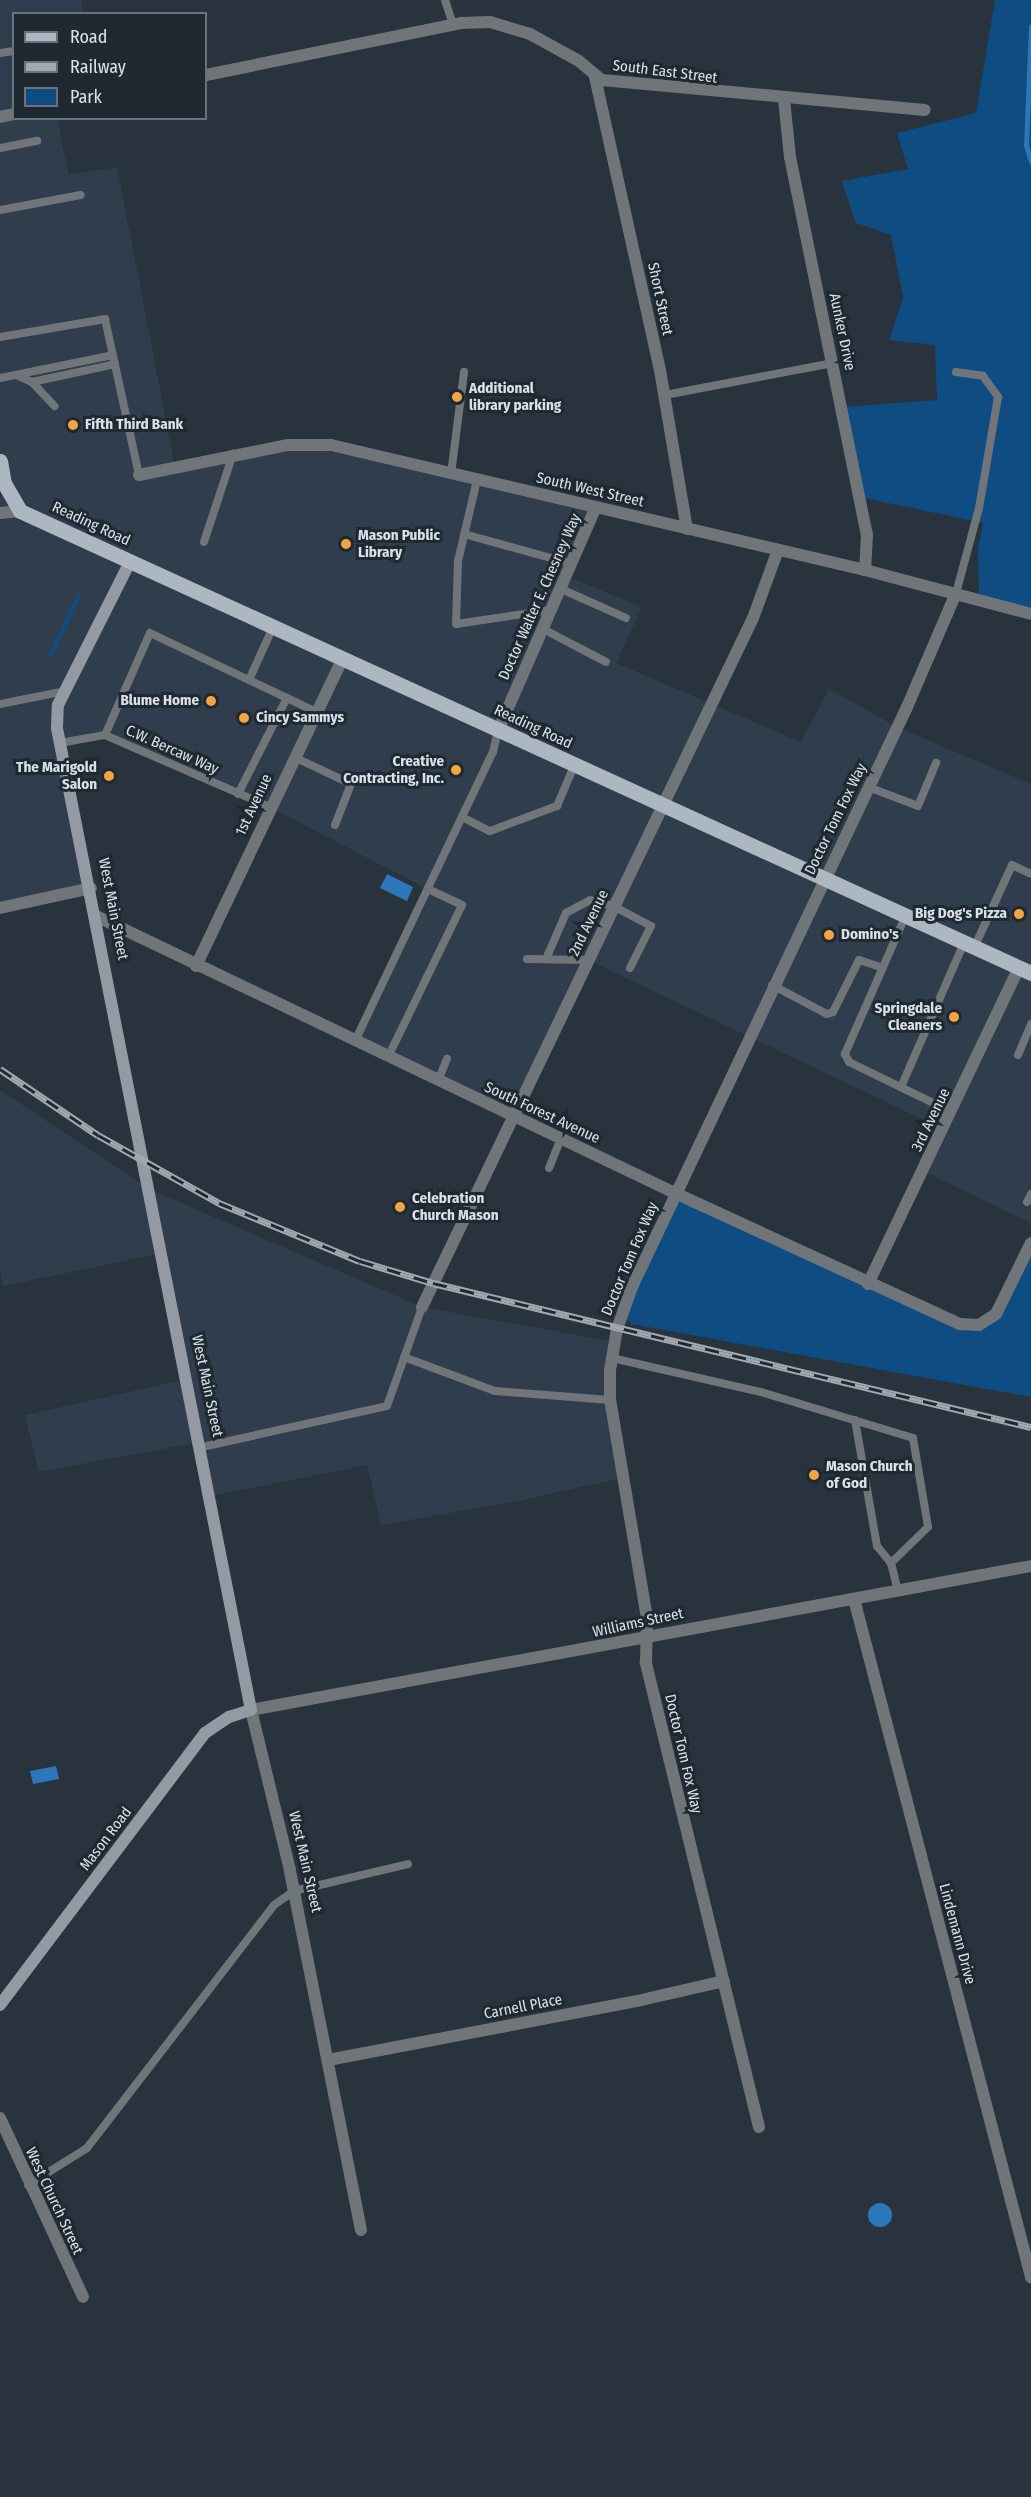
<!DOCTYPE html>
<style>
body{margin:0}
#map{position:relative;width:1031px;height:2497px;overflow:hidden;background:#29333d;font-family:"Fira Sans Condensed",sans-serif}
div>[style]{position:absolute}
.built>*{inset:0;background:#303d4c}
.green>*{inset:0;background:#0e4c81}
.water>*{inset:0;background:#2e76ba}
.round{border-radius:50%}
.stream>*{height:5px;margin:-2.5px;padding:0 2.5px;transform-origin:2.5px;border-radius:2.5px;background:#2e76ba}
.service>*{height:8px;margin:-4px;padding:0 4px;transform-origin:4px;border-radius:4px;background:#70757a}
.minor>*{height:12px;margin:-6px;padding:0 6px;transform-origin:6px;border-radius:6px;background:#70757a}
.secondary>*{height:12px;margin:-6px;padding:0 6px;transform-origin:6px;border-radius:6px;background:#939aa3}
.primary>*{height:15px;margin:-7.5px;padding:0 7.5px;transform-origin:7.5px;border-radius:7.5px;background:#adb7c2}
.rail>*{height:7px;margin-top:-3.5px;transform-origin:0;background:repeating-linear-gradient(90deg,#1f2932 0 14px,#a1a8b0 0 28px);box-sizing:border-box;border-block:2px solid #a1a8b0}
.dots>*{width:16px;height:16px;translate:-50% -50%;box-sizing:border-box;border:3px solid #1f2932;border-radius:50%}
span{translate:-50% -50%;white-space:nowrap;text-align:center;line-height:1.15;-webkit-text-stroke:6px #1f2932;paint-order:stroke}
.street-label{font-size:15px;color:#dbe1e8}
.poi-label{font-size:15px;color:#dbe1e8;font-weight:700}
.left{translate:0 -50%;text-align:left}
.right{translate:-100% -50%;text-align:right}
.legend{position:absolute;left:12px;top:12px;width:195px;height:108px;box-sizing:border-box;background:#1f2932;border:2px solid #6a737b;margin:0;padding:8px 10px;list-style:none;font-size:18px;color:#dbe1e8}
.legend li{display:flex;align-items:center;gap:12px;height:30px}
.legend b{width:30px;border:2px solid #6a737b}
</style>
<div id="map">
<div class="built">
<i style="clip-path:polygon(0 0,81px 0,84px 13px,14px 14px,14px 118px,57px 119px,69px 175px,117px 167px,175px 467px,319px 444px,596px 507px,566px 576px,642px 607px,616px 663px,801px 742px,829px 689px,897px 727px,1031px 784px,1031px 1223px,923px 1171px,943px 1129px,588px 960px,512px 1116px,355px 1041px,427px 889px,270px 807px,105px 735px,60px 743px,91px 888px,0 908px)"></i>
<i style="clip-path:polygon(0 1090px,149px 1189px,422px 1307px,615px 1342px,610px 1370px,622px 1478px,513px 1502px,381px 1525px,367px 1465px,211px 1496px,200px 1442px,39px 1472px,25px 1415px,187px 1379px,162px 1253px,3px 1286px,0 1270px)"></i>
</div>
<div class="green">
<i style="clip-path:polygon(995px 0,1031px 0,1031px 615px,979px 600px,978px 550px,983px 523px,860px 497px,842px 407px,937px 400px,935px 345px,889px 340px,903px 298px,891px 235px,856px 223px,842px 181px,908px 169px,897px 133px,976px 113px)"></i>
<i style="clip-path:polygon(78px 593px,81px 595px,53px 656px,49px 654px)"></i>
<i style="clip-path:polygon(675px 1193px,960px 1324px,986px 1322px,1031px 1243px,1031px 1397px,631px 1324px,622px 1312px)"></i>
</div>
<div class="water">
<i style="clip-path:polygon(387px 874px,413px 887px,407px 901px,380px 888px)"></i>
<i style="clip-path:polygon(56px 1766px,59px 1779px,33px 1784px,30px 1771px)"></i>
<i class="round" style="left:868px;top:2203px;width:24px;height:24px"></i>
</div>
<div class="stream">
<i style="left:1031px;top:26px;width:119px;rotate:92.4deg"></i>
<i style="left:1026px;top:145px;width:17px;rotate:73deg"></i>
</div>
<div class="service">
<i style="left:445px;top:0;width:26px;rotate:72deg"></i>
<i style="left:0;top:53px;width:14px;rotate:-8deg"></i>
<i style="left:0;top:148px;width:38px;rotate:-11deg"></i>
<i style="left:0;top:210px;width:82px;rotate:-10.5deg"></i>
<i style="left:0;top:337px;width:107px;rotate:-9.7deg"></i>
<i style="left:105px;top:319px;width:160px;rotate:77.7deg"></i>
<i style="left:956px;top:372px;width:27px;rotate:8deg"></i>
<i style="left:983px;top:376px;width:26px;rotate:54deg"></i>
<i style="left:998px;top:397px;width:113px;rotate:99.7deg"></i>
<i style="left:979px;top:508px;width:88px;rotate:105.1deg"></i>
<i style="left:16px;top:375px;width:17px;rotate:24deg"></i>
<i style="left:32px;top:382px;width:33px;rotate:47deg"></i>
<i style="left:0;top:378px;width:115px;rotate:-11.5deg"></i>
<i style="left:32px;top:382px;width:85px;rotate:-12.2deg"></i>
<i style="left:665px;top:395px;width:171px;rotate:-10.8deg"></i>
<i style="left:451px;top:474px;width:103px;rotate:-82.7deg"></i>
<i style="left:477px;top:480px;width:83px;rotate:103.2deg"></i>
<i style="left:458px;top:561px;width:63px;rotate:91.8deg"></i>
<i style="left:456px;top:624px;width:96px;rotate:-8.4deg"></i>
<i style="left:464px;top:534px;width:112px;rotate:15.5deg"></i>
<i style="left:204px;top:542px;width:93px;rotate:-71.8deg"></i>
<i style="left:561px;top:589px;width:71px;rotate:24deg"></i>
<i style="left:543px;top:629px;width:71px;rotate:27.6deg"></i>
<i style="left:249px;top:680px;width:58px;rotate:-65.6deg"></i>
<i style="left:0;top:704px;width:66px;rotate:-11.3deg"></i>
<i style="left:105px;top:735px;width:111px;rotate:-66.2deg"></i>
<i style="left:150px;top:633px;width:184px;rotate:25.4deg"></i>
<i style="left:60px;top:743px;width:46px;rotate:-10.1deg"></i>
<i style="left:105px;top:735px;width:180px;rotate:23.6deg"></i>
<i style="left:294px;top:757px;width:63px;rotate:25.3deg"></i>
<i style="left:351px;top:784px;width:44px;rotate:111.3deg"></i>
<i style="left:868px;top:787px;width:53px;rotate:20.8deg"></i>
<i style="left:918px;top:806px;width:47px;rotate:-67.3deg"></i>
<i style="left:238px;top:794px;width:108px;rotate:-63deg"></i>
<i style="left:462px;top:817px;width:31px;rotate:27deg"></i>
<i style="left:490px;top:831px;width:72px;rotate:-20.5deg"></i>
<i style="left:557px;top:806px;width:43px;rotate:-67deg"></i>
<i style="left:905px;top:917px;width:150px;rotate:113.7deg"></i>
<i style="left:845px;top:1054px;width:9px;rotate:63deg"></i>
<i style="left:849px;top:1062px;width:114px;rotate:25.9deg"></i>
<i style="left:974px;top:948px;width:91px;rotate:-65.4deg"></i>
<i style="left:1012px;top:865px;width:21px;rotate:25deg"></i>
<i style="left:527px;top:959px;width:61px;rotate:0.9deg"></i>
<i style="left:546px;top:959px;width:50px;rotate:-66.5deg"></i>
<i style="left:566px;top:913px;width:27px;rotate:-28deg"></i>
<i style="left:590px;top:900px;width:24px;rotate:15deg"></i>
<i style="left:613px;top:906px;width:43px;rotate:27.8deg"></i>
<i style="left:651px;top:926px;width:47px;rotate:116.6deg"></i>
<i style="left:772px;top:985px;width:62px;rotate:27.8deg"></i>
<i style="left:827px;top:1014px;width:6px;rotate:-18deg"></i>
<i style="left:833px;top:1012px;width:58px;rotate:-63.4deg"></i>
<i style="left:859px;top:960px;width:25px;rotate:18deg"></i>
<i style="left:355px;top:1041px;width:320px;rotate:-64.5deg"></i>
<i style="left:493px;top:752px;width:22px;rotate:-77deg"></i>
<i style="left:1018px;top:1055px;width:34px;rotate:-67deg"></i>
<i style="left:388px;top:1057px;width:169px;rotate:-64deg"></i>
<i style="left:462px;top:905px;width:38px;rotate:-155deg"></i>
<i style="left:438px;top:1081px;width:24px;rotate:-68deg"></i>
<i style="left:901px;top:1087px;width:157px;rotate:-66.4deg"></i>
<i style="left:549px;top:1168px;width:31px;rotate:-68deg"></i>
<i style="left:1027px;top:1202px;width:9px;rotate:-63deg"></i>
<i style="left:404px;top:1357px;width:97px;rotate:20.5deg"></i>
<i style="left:495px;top:1391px;width:115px;rotate:4.5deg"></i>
<i style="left:612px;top:1358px;width:153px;rotate:12.9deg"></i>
<i style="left:761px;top:1392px;width:159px;rotate:16.8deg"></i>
<i style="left:913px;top:1438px;width:90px;rotate:80.4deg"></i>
<i style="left:928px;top:1527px;width:52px;rotate:135.8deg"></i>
<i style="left:891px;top:1563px;width:29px;rotate:76deg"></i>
<i style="left:855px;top:1420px;width:128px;rotate:80.1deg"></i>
<i style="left:877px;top:1546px;width:22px;rotate:51deg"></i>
<i style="left:202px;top:1447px;width:189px;rotate:-12.5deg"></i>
<i style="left:387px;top:1406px;width:105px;rotate:-70.5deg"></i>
<i style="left:28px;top:2185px;width:70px;rotate:-32.1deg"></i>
<i style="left:87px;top:2148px;width:307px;rotate:-52.4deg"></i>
<i style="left:274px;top:1905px;width:24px;rotate:-35deg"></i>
<i style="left:294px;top:1891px;width:117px;rotate:-13.3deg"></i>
</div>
<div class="minor">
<i style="left:206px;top:75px;width:260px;rotate:-11.5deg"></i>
<i style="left:461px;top:23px;width:29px;rotate:-2deg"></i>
<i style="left:490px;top:22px;width:42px;rotate:16.7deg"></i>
<i style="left:530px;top:34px;width:56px;rotate:28.9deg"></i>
<i style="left:579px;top:61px;width:30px;rotate:40deg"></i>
<i style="left:602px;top:80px;width:324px;rotate:5.3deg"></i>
<i style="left:595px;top:77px;width:300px;rotate:77.5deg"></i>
<i style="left:660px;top:370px;width:161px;rotate:80.4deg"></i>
<i style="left:784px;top:99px;width:58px;rotate:84.1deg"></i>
<i style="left:790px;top:157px;width:385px;rotate:78.5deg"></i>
<i style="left:867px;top:534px;width:36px;rotate:93deg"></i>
<i style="left:0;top:117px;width:14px;rotate:-12deg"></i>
<i style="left:139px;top:475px;width:152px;rotate:-11.4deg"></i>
<i style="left:288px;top:445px;width:43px"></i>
<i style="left:331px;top:445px;width:548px;rotate:13.17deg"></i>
<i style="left:865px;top:570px;width:172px;rotate:14.8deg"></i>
<i style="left:0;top:513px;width:20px;rotate:-6deg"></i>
<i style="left:498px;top:731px;width:244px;rotate:-66.4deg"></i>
<i style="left:0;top:908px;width:93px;rotate:-12.4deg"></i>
<i style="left:96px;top:916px;width:642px;rotate:25.57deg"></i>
<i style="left:675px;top:1193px;width:314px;rotate:24.7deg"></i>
<i style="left:960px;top:1324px;width:19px;rotate:3deg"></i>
<i style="left:979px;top:1325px;width:20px;rotate:-33deg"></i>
<i style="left:996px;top:1314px;width:79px;rotate:-63.8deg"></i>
<i style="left:196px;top:966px;width:341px;rotate:-64.5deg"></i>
<i style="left:868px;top:1284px;width:350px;rotate:-64.5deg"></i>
<i style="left:422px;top:1307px;width:764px;rotate:-64.34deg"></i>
<i style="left:753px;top:618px;width:72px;rotate:-69.8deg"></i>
<i style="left:854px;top:1599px;width:701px;rotate:75.37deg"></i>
<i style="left:328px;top:2060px;width:315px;rotate:-10.8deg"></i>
<i style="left:637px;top:2001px;width:89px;rotate:-12.9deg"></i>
<i style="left:0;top:2118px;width:197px;rotate:65.1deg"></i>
<i style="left:759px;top:2127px;width:479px;rotate:-103.7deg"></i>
<i style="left:646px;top:1662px;width:44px;rotate:-88.7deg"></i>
<i style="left:647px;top:1618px;width:221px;rotate:-99.6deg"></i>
<i style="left:610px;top:1400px;width:30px;rotate:-90deg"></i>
<i style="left:610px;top:1370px;width:42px;rotate:-80.3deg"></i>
<i style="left:617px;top:1329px;width:45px;rotate:-70.3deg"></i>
<i style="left:632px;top:1287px;width:642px;rotate:-64.63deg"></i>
<i style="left:907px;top:707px;width:124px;rotate:-66.7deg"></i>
<i style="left:361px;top:2230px;width:367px;rotate:-101.2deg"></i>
<i style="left:290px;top:1870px;width:165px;rotate:-103.7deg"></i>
<i style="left:251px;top:1710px;width:793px;rotate:-10.46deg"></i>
</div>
<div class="secondary">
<i style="left:0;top:2005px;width:341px;rotate:-53deg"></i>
<i style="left:205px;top:1733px;width:29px;rotate:-34deg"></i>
<i style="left:229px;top:1717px;width:23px;rotate:-18deg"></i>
<i style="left:251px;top:1710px;width:1001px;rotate:-101.18deg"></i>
<i style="left:57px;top:728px;width:23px;rotate:-88deg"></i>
<i style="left:58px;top:705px;width:160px;rotate:-63.3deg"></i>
</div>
<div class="primary">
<i style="left:0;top:461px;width:22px;rotate:80deg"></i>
<i style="left:4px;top:483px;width:32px;rotate:60deg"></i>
<i style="left:20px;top:511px;width:1112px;rotate:24.56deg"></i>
</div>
<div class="rail">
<i style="left:0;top:1069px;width:118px;rotate:34deg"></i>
<i style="left:98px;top:1135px;width:139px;rotate:29.3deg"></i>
<i style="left:219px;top:1203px;width:152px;rotate:22.4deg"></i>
<i style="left:360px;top:1261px;width:76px;rotate:16.8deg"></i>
<i style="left:433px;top:1283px;width:615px;rotate:13.54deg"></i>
</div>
<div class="dots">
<i style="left:457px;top:397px;background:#f2a541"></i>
<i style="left:73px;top:425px;background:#f2a541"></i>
<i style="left:346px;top:544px;background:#f2a541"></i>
<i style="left:211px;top:701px;background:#f2a541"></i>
<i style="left:244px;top:718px;background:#f2a541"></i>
<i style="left:456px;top:770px;background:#f2a541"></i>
<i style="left:109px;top:776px;background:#f2a541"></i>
<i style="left:1019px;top:914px;background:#f2a541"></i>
<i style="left:829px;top:935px;background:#f2a541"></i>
<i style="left:954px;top:1017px;background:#f2a541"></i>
<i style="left:400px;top:1207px;background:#f2a541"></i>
<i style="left:814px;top:1475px;background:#f2a541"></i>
</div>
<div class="street-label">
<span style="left:665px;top:72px;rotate:7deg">South East Street</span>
<span style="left:660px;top:299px;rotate:78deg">Short Street</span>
<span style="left:842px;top:332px;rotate:78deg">Aunker Drive</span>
<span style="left:590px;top:490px;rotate:13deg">South West Street</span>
<span style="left:91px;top:524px;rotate:25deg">Reading Road</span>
<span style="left:540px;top:597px;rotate:-66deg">Doctor Walter E. Chesney Way</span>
<span style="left:533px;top:727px;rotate:25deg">Reading Road</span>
<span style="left:172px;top:750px;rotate:24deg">C.W. Bercaw Way</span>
<span style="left:254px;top:805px;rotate:-65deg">1st Avenue</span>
<span style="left:836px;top:819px;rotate:-64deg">Doctor Tom Fox Way</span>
<span style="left:113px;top:909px;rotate:79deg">West Main Street</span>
<span style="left:589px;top:923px;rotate:-64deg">2nd Avenue</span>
<span style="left:542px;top:1113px;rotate:25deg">South Forest Avenue</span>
<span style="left:931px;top:1120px;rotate:-64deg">3rd Avenue</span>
<span style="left:630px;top:1259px;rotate:-67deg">Doctor Tom Fox Way</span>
<span style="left:207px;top:1386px;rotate:78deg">West Main Street</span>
<span style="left:638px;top:1623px;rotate:-12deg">Williams Street</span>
<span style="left:683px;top:1754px;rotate:77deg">Doctor Tom Fox Way</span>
<span style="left:106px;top:1839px;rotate:-53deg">Mason Road</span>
<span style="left:305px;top:1862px;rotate:77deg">West Main Street</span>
<span style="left:957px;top:1934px;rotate:75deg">Lindemann Drive</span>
<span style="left:523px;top:2007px;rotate:-11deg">Carnell Place</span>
<span style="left:54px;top:2201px;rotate:65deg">West Church Street</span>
</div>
<div class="poi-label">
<span class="left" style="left:469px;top:397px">Additional<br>library parking</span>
<span class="left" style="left:85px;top:425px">Fifth Third Bank</span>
<span class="left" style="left:358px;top:544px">Mason Public<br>Library</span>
<span class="right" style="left:199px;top:701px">Blume Home</span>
<span class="left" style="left:256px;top:718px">Cincy Sammys</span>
<span class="right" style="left:444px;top:770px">Creative<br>Contracting, Inc.</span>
<span class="right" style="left:97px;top:776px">The Marigold<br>Salon</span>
<span class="right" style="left:1007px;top:914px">Big Dog's Pizza</span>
<span class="left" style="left:841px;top:935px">Domino's</span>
<span class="right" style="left:942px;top:1017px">Springdale<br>Cleaners</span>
<span class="left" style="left:412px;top:1207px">Celebration<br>Church Mason</span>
<span class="left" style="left:826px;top:1475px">Mason Church<br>of God</span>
</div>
<ul class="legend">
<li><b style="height:8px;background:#adb7c2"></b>Road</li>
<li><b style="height:8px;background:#a1a8b0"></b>Railway</li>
<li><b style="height:16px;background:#0e4c81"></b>Park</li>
</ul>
</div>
